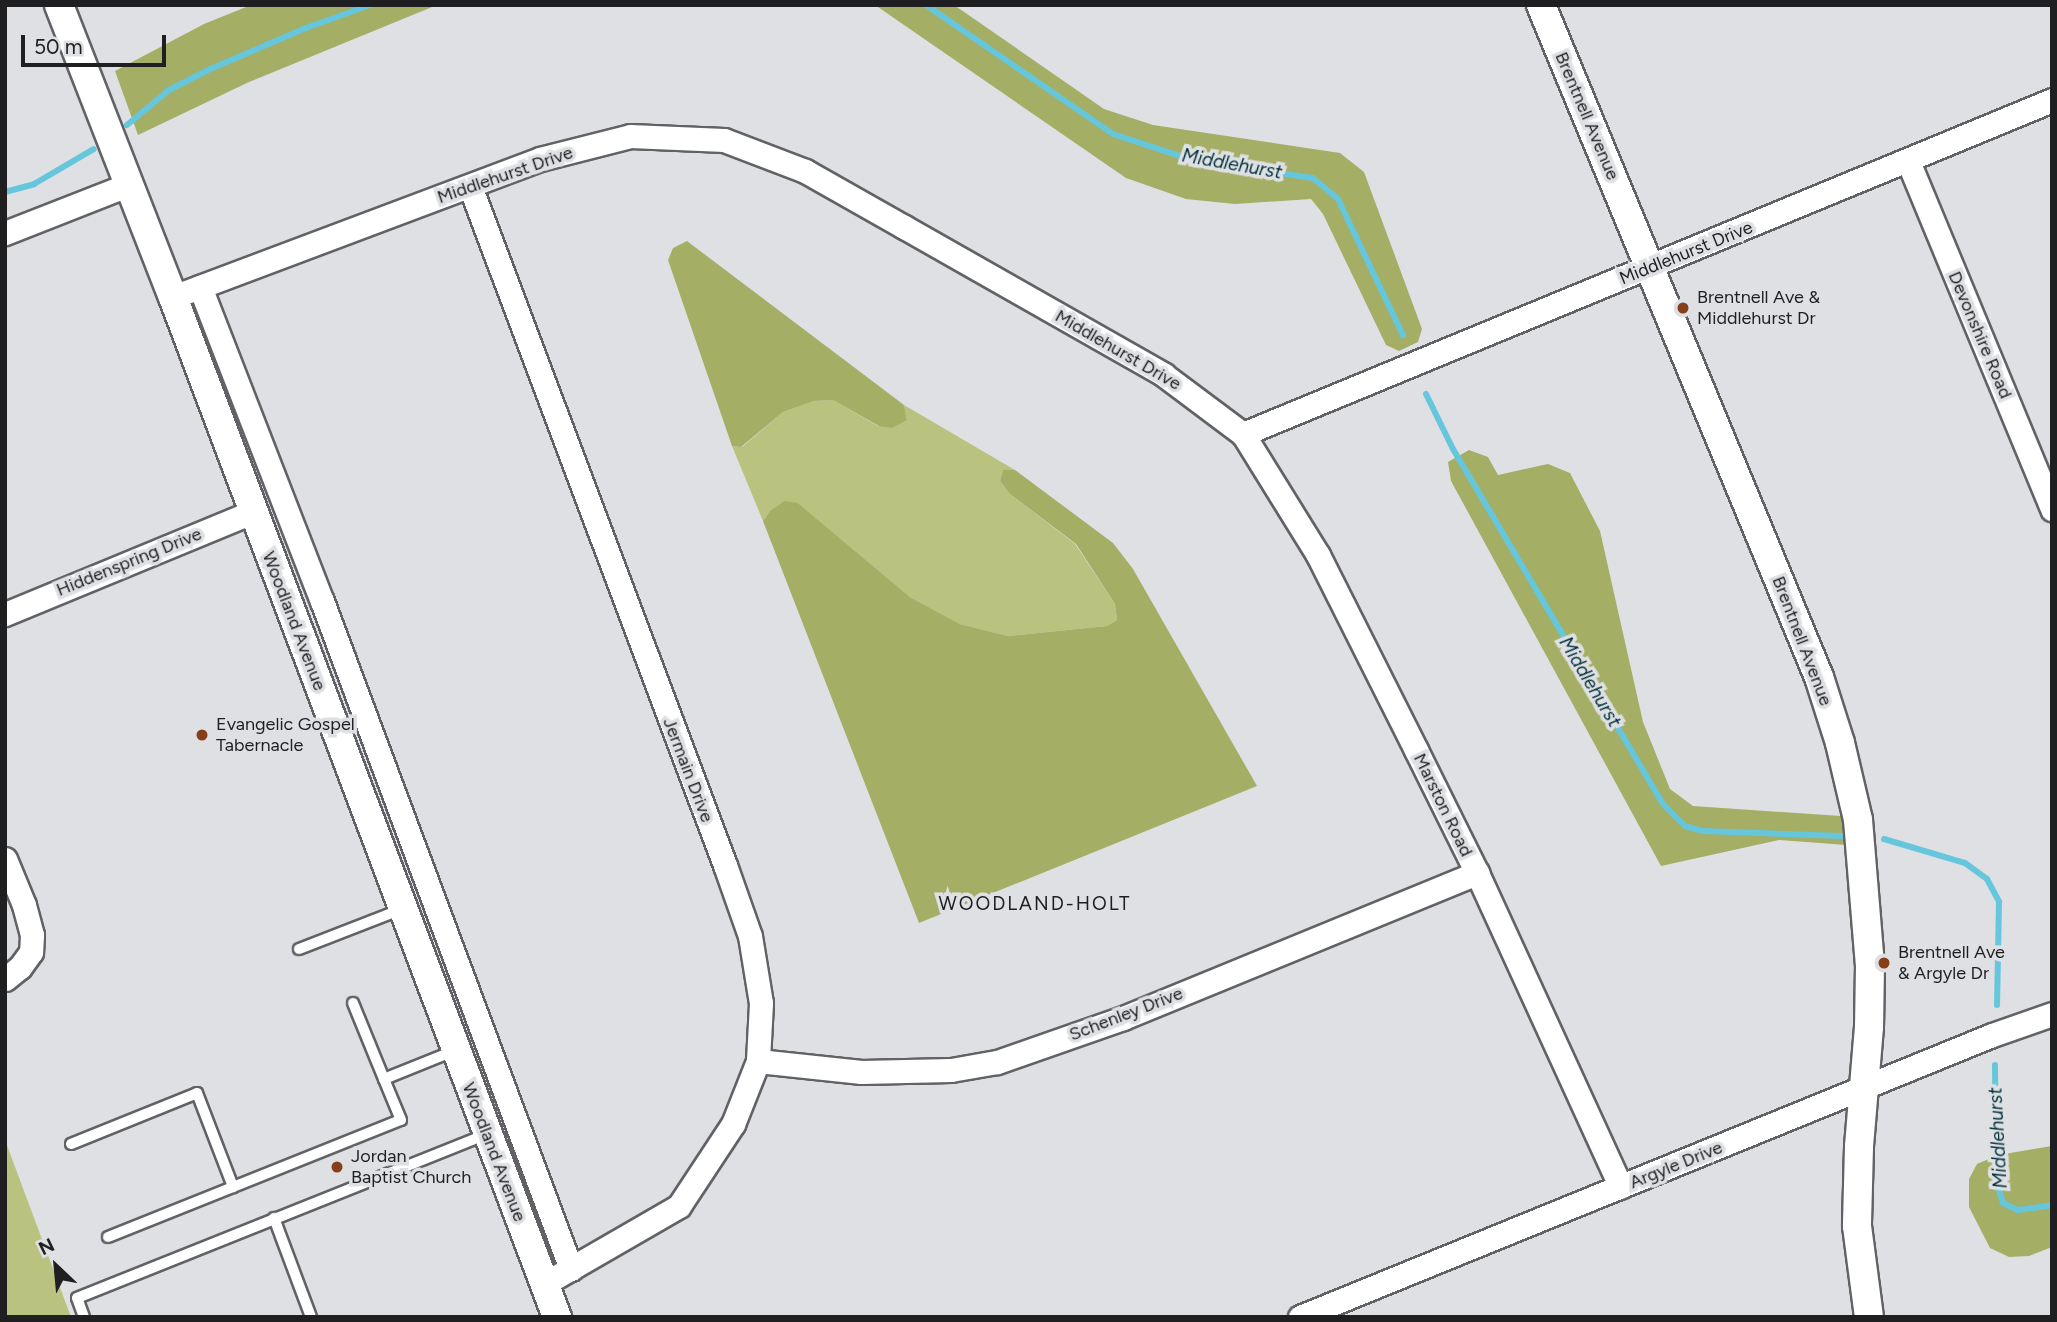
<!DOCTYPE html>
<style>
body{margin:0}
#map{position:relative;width:2057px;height:1322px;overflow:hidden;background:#dfe0e4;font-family:Figtree,sans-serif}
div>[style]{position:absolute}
.green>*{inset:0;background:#b9c27f}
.forest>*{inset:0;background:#a4ae65}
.stream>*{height:6px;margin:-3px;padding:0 3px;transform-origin:3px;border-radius:3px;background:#66c6dc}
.roads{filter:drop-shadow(2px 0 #616266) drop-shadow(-2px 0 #616266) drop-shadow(0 2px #616266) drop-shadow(0 -2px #616266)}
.service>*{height:10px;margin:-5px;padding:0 5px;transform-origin:5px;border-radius:5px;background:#fff}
.minor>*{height:23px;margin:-11.5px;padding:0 11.5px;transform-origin:11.5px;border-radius:11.5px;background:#fff}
.tertiary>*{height:28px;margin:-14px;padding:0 14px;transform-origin:14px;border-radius:14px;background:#fff}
.dots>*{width:19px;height:19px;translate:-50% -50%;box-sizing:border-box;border:4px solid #dfe0e4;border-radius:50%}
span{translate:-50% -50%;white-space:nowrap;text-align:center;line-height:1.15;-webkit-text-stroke:7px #dfe0e4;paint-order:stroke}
.street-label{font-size:18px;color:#1f1f21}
.poi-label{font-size:18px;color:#1f1f21}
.left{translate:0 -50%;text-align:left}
.water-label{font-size:19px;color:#01323b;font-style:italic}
.neighbourhood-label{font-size:19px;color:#1f1f21;letter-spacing:2px}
.frame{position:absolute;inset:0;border:7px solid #1f1f21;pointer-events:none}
.north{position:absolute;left:21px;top:1231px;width:70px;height:70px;-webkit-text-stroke:5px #dfe0e4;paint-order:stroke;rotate:334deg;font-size:19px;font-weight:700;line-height:28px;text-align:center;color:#1f1f21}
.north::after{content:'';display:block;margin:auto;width:24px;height:32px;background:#1f1f21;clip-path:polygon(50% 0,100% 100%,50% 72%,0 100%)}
.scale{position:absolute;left:21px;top:35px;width:145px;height:32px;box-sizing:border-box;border:4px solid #1f1f21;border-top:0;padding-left:9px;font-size:21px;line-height:24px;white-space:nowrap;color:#1f1f21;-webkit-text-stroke:5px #dfe0e4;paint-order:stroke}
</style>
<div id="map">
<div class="green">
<i style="clip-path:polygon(833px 400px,878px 426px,907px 420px,904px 405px,1015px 470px,1003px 470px,1000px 481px,1010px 494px,1075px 544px,1115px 604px,1117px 620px,1107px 626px,1008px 636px,960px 624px,910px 597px,798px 503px,770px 511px,763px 521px,732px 446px,742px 447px,783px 412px,814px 401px)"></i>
<i style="clip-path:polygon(5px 1140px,71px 1317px,5px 1317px)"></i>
</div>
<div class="forest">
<i style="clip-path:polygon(251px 5px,437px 5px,249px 82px,138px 135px,115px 71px,204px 24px)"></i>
<i style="clip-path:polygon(875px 5px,954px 5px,1104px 109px,1153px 125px,1340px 153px,1364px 172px,1422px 329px,1418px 342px,1399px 351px,1386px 345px,1323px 214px,1311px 199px,1235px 204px,1186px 199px,1126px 178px)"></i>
<i style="clip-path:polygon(687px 241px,904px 405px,907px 420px,892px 428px,879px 426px,833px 400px,814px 401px,783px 412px,741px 447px,732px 446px,668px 260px,673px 248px)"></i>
<i style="clip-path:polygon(1469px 450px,1488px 457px,1498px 475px,1548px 464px,1570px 473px,1600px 531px,1643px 722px,1670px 789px,1693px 806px,1841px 816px,1847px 845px,1779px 840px,1661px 866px,1451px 481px,1448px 462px)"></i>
<i style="clip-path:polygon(1003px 470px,1015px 470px,1113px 543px,1133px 569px,1257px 786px,919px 923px,763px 521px,770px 511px,785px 501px,798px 503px,910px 597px,960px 624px,1008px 636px,1107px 626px,1117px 620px,1115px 604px,1076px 544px,1010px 494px,1000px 481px)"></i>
<i style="clip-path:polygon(2052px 1146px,2052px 1247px,2029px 1256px,2009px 1257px,1990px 1248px,1969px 1207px,1969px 1179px,1977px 1164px,1998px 1155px)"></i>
</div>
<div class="stream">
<i style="left:926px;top:5px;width:227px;rotate:34.6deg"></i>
<i style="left:1113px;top:134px;width:83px;rotate:18.2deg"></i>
<i style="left:1192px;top:160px;width:122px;rotate:8.5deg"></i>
<i style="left:1313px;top:178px;width:33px;rotate:40deg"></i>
<i style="left:1338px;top:199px;width:151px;rotate:64.5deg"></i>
<i style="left:127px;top:125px;width:55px;rotate:-39.8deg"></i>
<i style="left:169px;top:90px;width:44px;rotate:-27.1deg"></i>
<i style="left:208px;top:70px;width:107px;rotate:-23.2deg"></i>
<i style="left:306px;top:28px;width:68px;rotate:-19.8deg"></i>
<i style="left:5px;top:192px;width:30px;rotate:-15deg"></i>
<i style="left:34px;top:184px;width:69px;rotate:-30.3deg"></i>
<i style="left:1426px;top:394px;width:61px;rotate:63.9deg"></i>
<i style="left:1453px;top:449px;width:412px;rotate:59.4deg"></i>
<i style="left:1663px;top:804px;width:31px;rotate:45deg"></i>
<i style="left:1685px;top:826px;width:19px;rotate:16deg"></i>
<i style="left:1703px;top:831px;width:139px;rotate:2.1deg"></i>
<i style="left:1884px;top:839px;width:84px;rotate:16.5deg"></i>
<i style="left:1965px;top:863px;width:27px;rotate:36deg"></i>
<i style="left:1987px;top:879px;width:26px;rotate:62deg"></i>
<i style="left:1999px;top:902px;width:103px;rotate:91.1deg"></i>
<i style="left:1995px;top:1065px;width:116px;rotate:89.5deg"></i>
<i style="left:1996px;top:1181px;width:23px;rotate:72deg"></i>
<i style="left:2003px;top:1203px;width:17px;rotate:25deg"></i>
<i style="left:2018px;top:1210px;width:34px;rotate:-8deg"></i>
</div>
<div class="roads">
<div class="service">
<i style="left:299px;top:949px;width:110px;rotate:-21.2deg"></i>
<i style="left:353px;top:1003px;width:82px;rotate:67.8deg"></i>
<i style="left:71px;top:1144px;width:136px;rotate:-22deg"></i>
<i style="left:197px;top:1093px;width:101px;rotate:69deg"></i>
<i style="left:274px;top:1218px;width:106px;rotate:69.5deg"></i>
<i style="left:108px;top:1237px;width:315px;rotate:-21.8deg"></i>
<i style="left:401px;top:1120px;width:44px;rotate:-112.5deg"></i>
<i style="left:384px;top:1079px;width:78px;rotate:-21.9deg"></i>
<i style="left:84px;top:1317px;width:20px;rotate:-110deg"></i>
<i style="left:77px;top:1298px;width:442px;rotate:-21.8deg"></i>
</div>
<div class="minor">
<i style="left:1908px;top:161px;width:377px;rotate:67.5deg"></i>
<i style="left:470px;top:186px;width:725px;rotate:69.42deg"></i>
<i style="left:725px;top:865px;width:75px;rotate:70.6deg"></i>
<i style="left:750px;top:936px;width:68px;rotate:80.7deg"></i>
<i style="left:761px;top:1003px;width:58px;rotate:93deg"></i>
<i style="left:758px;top:1061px;width:68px;rotate:111.6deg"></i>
<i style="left:733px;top:1124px;width:98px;rotate:123.4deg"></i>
<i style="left:679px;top:1206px;width:156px;rotate:150deg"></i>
<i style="left:5px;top:233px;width:134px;rotate:-21.4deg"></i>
<i style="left:200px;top:287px;width:337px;rotate:68.8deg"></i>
<i style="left:322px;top:601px;width:713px;rotate:69.56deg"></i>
<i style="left:173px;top:297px;width:392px;rotate:-20.6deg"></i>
<i style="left:540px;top:159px;width:93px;rotate:-14.3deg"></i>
<i style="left:630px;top:136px;width:94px;rotate:2.4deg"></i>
<i style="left:724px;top:140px;width:87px;rotate:20.9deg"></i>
<i style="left:805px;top:171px;width:114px;rotate:29.5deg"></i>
<i style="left:904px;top:227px;width:299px;rotate:29.6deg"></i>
<i style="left:1164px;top:375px;width:99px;rotate:36.8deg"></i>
<i style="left:1243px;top:434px;width:875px;rotate:-22.43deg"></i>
<i style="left:1243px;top:434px;width:142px;rotate:58.2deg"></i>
<i style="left:1318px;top:555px;width:218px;rotate:63.3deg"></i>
<i style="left:1416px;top:750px;width:137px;rotate:63.6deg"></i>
<i style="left:1477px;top:873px;width:345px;rotate:65.4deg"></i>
<i style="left:5px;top:614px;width:268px;rotate:-22.4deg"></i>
<i style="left:5px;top:859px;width:50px;rotate:67.6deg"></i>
<i style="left:24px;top:905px;width:31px;rotate:75deg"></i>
<i style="left:32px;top:935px;width:17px;rotate:93deg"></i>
<i style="left:31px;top:952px;width:19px;rotate:126deg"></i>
<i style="left:20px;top:967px;width:19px;rotate:141deg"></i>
<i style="left:758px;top:1061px;width:104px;rotate:6.1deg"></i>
<i style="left:861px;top:1072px;width:90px;rotate:-1.3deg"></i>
<i style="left:951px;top:1070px;width:47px;rotate:-9.9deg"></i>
<i style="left:997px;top:1062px;width:133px;rotate:-19.2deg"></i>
<i style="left:1123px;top:1018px;width:383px;rotate:-22.3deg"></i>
<i style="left:1300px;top:1317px;width:747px;rotate:-22.17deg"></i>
<i style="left:1992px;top:1035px;width:64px;rotate:-19.3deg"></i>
</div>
<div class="tertiary">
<i style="left:59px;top:5px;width:313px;rotate:68.7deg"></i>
<i style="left:173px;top:297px;width:1090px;rotate:69.37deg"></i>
<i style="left:1541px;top:5px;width:727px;rotate:67.53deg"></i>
<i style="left:1819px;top:677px;width:69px;rotate:72.3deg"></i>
<i style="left:1840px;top:743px;width:79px;rotate:76.8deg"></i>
<i style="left:1858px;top:820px;width:145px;rotate:85.3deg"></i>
<i style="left:1870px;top:965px;width:62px;rotate:90.9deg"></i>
<i style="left:1869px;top:1027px;width:120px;rotate:94.8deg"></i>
<i style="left:1859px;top:1147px;width:79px;rotate:91.5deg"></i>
<i style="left:1857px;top:1226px;width:92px;rotate:82.5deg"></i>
</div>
</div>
<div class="dots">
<i style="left:1683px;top:308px;background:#853f1b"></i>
<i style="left:202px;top:735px;background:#853f1b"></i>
<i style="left:1884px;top:963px;background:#853f1b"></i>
<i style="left:337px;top:1167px;background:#853f1b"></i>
</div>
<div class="street-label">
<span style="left:1587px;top:116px;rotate:67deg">Brentnell Avenue</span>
<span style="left:505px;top:175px;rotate:-19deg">Middlehurst Drive</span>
<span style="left:1686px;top:253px;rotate:-22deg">Middlehurst Drive</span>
<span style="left:1980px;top:335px;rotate:67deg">Devonshire Road</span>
<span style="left:1118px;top:350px;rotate:30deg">Middlehurst Drive</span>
<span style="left:129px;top:562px;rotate:-22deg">Hiddenspring Drive</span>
<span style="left:294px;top:621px;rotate:69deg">Woodland Avenue</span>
<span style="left:1802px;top:641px;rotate:69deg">Brentnell Avenue</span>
<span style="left:688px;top:770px;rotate:69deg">Jermain Drive</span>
<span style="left:1443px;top:805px;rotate:64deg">Marston Road</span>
<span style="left:1126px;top:1014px;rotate:-21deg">Schenley Drive</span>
<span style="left:494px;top:1152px;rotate:69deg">Woodland Avenue</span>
<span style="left:1676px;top:1165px;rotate:-22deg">Argyle Drive</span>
</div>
<div class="poi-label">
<span class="left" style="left:1697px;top:308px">Brentnell Ave &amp;<br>Middlehurst Dr</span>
<span class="left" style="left:216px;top:735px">Evangelic Gospel<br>Tabernacle</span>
<span class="left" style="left:1898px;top:963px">Brentnell Ave<br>&amp; Argyle Dr</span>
<span class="left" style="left:351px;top:1167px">Jordan<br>Baptist Church</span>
</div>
<div class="water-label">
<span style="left:1232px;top:164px;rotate:10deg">Middlehurst</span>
<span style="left:1590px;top:682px;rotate:59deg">Middlehurst</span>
<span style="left:1998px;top:1138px;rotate:-93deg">Middlehurst</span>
</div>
<div class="neighbourhood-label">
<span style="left:1035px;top:904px">WOODLAND-HOLT</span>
</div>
<div class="frame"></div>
<div class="north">N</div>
<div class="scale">50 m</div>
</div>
